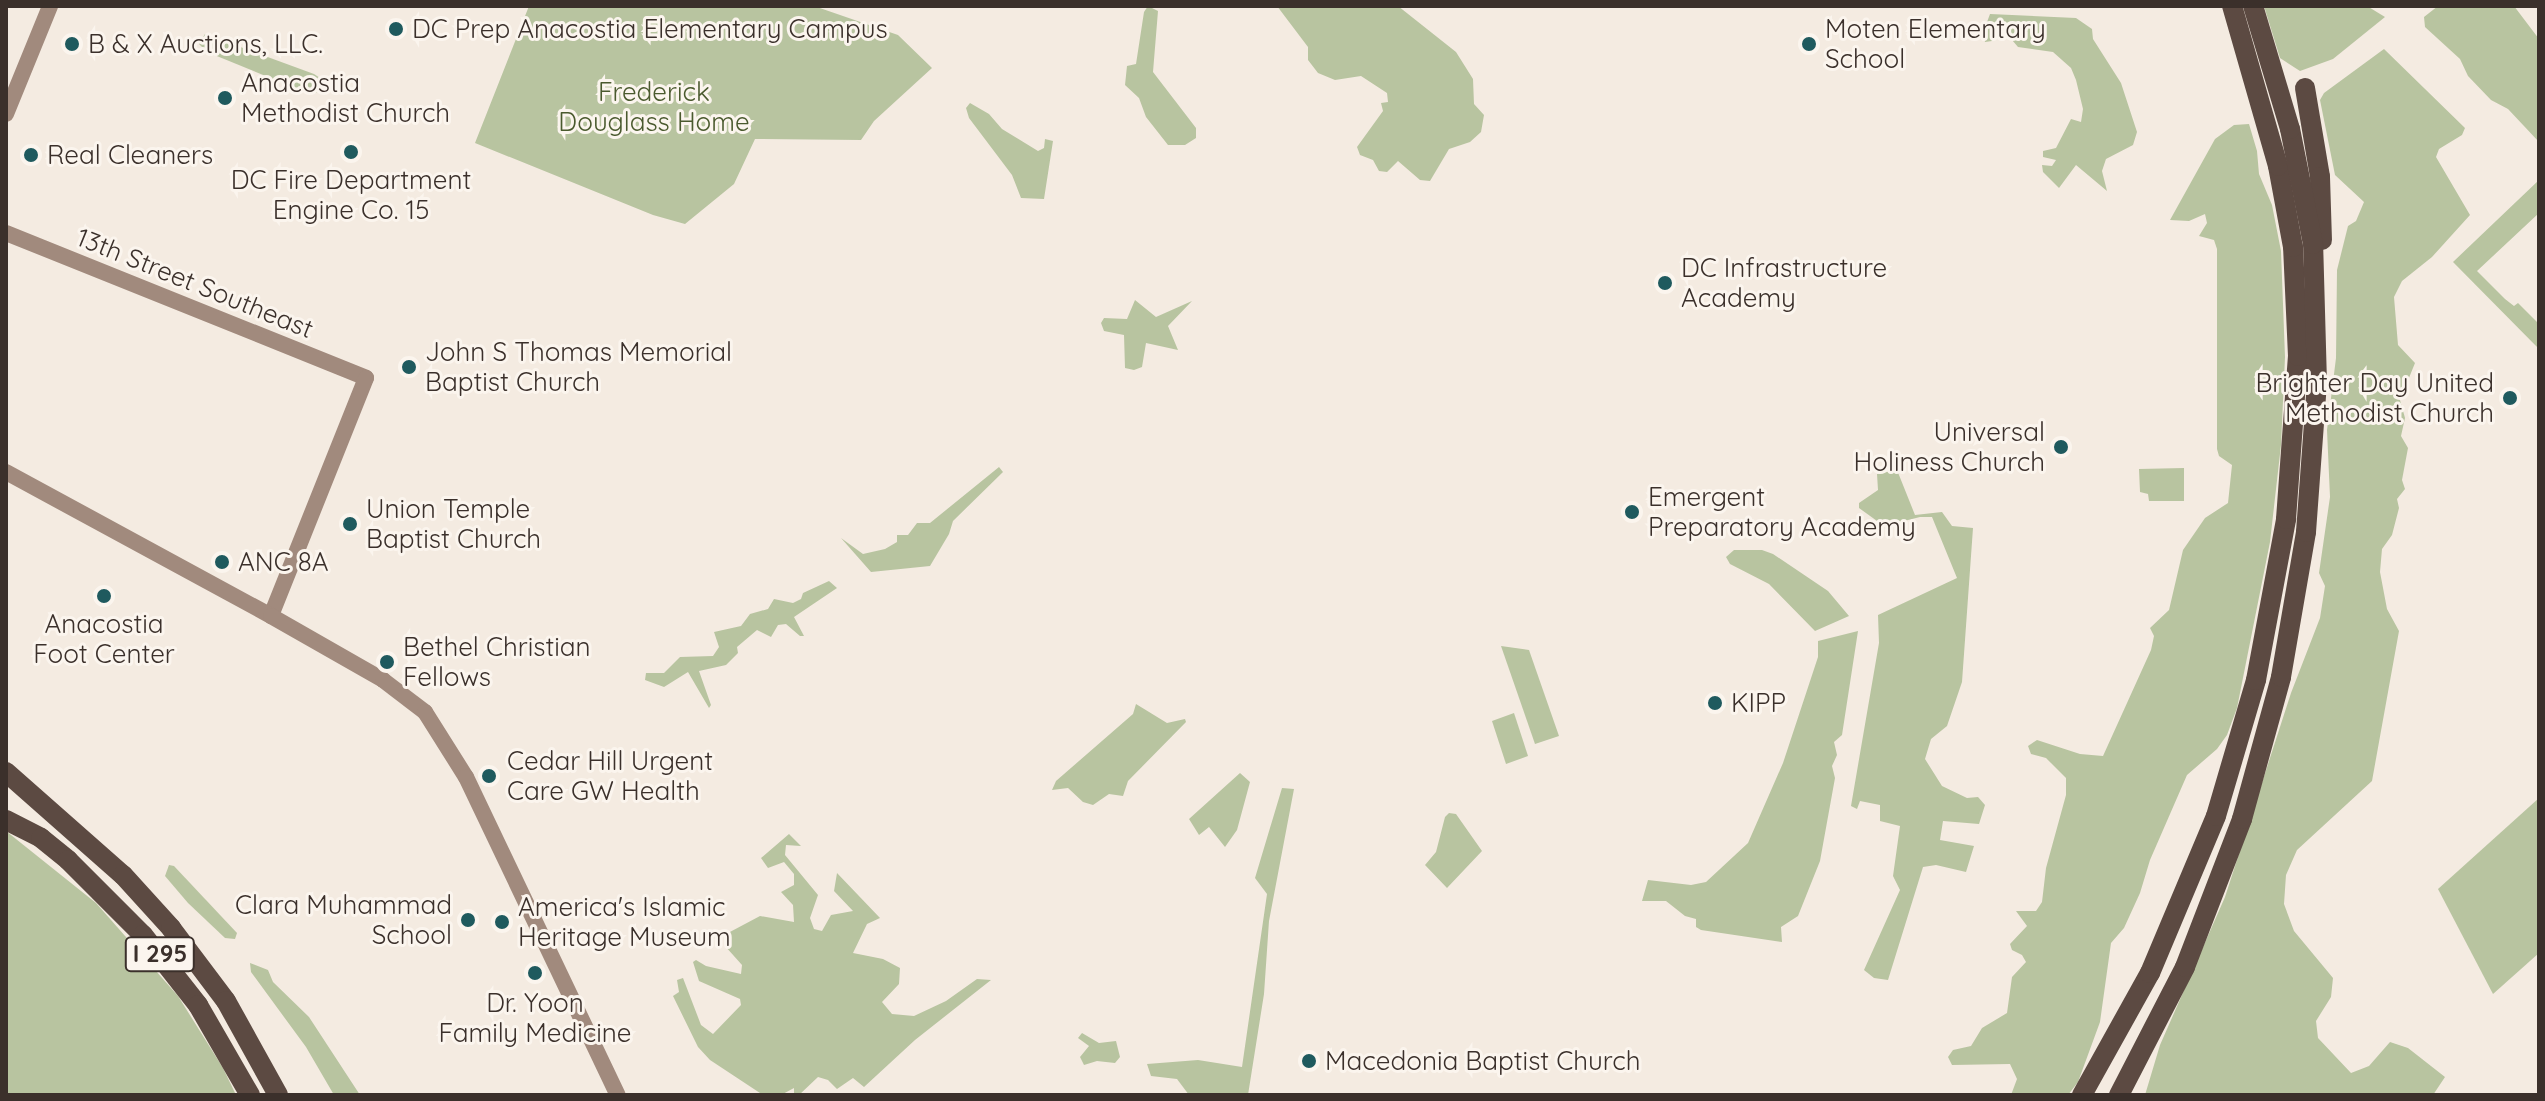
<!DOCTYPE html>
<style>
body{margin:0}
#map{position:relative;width:2545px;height:1101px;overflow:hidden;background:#f4ebe1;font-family:Quicksand,sans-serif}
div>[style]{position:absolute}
.green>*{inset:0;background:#b8c4a0}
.secondary>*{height:16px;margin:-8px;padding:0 8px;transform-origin:8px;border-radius:8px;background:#a18a7d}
.highway>*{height:20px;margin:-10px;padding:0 10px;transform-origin:10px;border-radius:10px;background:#5c4a42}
.dots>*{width:22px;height:22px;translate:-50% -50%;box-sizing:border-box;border:4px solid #fbf5ee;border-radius:50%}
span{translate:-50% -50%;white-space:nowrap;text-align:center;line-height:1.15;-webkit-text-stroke:6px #fbf5ee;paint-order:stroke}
.shield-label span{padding:2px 6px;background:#fbf5ee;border:2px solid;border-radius:6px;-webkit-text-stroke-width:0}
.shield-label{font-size:24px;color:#3b302b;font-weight:700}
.poi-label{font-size:26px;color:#3b302b}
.left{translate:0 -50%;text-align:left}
.right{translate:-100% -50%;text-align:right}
.park-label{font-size:26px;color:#4a5a2e}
.street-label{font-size:26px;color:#3b302b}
.frame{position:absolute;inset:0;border:8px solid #3b302b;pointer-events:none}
</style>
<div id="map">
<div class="green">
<i style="clip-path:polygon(529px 6px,814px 6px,898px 35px,932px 68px,874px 121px,861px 140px,755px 139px,734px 184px,685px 224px,653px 215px,475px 143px)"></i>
<i style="clip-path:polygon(1148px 6px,1158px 11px,1153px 72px,1196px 128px,1196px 138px,1185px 145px,1168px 145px,1146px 117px,1139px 98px,1125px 85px,1127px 66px,1136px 64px,1144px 12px)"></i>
<i style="clip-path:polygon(1277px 6px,1398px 6px,1456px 52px,1473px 79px,1474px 104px,1484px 115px,1481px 132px,1470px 142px,1449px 149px,1430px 181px,1420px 180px,1398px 161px,1387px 172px,1379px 171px,1373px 160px,1360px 155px,1357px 147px,1383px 111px,1381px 103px,1388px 102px,1387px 93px,1361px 76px,1335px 80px,1318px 73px,1308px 60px,1308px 47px)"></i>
<i style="clip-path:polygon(2264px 6px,2367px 6px,2385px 17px,2333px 59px,2300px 71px,2280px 58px)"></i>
<i style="clip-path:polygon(2438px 6px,2514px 6px,2539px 39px,2539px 142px,2508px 109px,2491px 100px,2468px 76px,2460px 59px,2425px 27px,2424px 17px)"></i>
<i style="clip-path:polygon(1990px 14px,2076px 18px,2092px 29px,2093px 39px,2121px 83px,2137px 132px,2133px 145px,2106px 159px,2102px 171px,2107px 191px,2076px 165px,2059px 188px,2043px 172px,2042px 165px,2052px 166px,2056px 160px,2043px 157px,2043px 151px,2056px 148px,2071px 119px,2081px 122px,2083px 109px,2076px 80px,2071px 68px,2053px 52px,2018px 47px,2001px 27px,1992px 41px,1985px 42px,1983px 33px)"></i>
<i style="clip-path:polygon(205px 34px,314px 74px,320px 78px,320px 88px,316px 93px,307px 93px,207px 52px,199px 44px)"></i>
<i style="clip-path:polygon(2384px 49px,2465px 128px,2462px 135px,2439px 149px,2436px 157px,2470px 215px,2432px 257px,2402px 281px,2394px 297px,2398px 345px,2415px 363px,2400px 400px,2405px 418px,2401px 436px,2408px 448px,2402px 480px,2405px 489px,2397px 499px,2399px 508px,2392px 535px,2382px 549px,2380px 572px,2387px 609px,2399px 631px,2372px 781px,2297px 850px,2286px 875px,2284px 904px,2294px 931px,2333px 978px,2331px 997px,2316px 1021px,2318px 1038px,2351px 1073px,2369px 1066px,2390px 1042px,2408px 1048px,2445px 1077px,2433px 1095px,2145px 1095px,2160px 1045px,2225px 897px,2291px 693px,2320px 618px,2325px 586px,2319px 573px,2330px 497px,2327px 430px,2336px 358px,2337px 270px,2348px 226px,2356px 221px,2364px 202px,2335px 175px,2320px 100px,2324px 93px)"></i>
<i style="clip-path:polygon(970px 103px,989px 114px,1002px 129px,1038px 151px,1044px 148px,1045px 139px,1053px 141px,1044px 199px,1021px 198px,1012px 175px,969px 118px,966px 108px)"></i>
<i style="clip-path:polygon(2249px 124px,2257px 151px,2259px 174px,2272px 205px,2281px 251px,2285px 357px,2281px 445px,2270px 542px,2237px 708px,2227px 735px,2217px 749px,2187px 775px,2150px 860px,2140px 893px,2124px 928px,2111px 943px,2100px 1022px,2078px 1082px,2068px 1095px,2011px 1095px,2017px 1079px,2010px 1064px,1952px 1065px,1948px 1057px,1953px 1050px,1971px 1046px,1982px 1028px,2007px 1013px,2012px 977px,2026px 962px,2022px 955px,2012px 950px,2010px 944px,2027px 926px,2016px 911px,2036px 911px,2042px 902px,2046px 868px,2066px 795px,2066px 778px,2046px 758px,2031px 754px,2028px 746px,2037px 740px,2080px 754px,2103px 756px,2151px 650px,2154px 636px,2150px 628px,2169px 610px,2183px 550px,2205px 518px,2228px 503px,2232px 465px,2219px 456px,2217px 449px,2217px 249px,2214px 240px,2199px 236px,2207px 223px,2205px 214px,2189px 221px,2170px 220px,2215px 139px,2234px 125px)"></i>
<i style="clip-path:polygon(2539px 180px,2539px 213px,2477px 271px,2505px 299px,2514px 306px,2518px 303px,2539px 324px,2539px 349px,2453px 262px)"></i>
<i style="clip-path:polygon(1135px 300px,1156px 317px,1192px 301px,1168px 326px,1178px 350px,1146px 343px,1142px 367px,1134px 370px,1125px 368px,1124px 335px,1104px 331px,1101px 323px,1104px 318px,1127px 319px)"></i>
<i style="clip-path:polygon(999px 467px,1003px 472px,953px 521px,949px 534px,930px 566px,871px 572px,841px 538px,863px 554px,885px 549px,897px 542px,897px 535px,908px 535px,917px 523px,930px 523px)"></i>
<i style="clip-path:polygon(2184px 468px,2184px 501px,2149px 501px,2148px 494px,2140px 492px,2139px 469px)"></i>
<i style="clip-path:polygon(1897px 470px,1915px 515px,1942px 512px,1952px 526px,1973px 528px,1962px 682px,1947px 726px,1931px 739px,1925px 759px,1942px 786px,1967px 798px,1978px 797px,1985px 805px,1979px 824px,1943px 821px,1940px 840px,1974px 846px,1966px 872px,1936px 865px,1923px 867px,1888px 980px,1874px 978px,1864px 970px,1900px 890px,1893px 876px,1900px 826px,1880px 821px,1880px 805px,1860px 801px,1857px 809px,1851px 806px,1879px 643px,1878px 615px,1957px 578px,1932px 517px,1920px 517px,1884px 526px,1859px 508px,1859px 503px,1878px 490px,1877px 474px)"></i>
<i style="clip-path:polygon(1734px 550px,1762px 550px,1773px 554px,1828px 591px,1849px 616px,1815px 631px,1769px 584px,1730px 564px,1726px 557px)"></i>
<i style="clip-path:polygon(829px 581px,837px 588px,794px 617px,804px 636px,800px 636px,786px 624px,778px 625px,771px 637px,757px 630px,737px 647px,738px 653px,726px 665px,699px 671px,711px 705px,709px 708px,688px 672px,664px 687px,645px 680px,646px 673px,664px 673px,680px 657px,713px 656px,719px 647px,714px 632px,741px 626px,750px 614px,768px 609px,774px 599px,793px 603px,801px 599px,803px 593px)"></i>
<i style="clip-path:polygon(1858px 631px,1842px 735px,1834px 742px,1837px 755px,1832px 766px,1835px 778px,1820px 861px,1798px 916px,1781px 927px,1782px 942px,1701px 930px,1696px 927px,1696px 919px,1685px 916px,1666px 901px,1642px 901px,1648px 880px,1691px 885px,1706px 882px,1748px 843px,1783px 763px,1818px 657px,1818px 641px)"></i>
<i style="clip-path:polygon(1501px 646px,1529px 650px,1559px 736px,1535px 744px)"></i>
<i style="clip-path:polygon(1136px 704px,1167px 723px,1185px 719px,1186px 722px,1128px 781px,1123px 796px,1109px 794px,1093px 805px,1083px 802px,1068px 788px,1052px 790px,1056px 781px,1133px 714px)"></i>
<i style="clip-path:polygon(1514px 713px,1528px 756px,1506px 764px,1492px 721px)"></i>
<i style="clip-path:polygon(1240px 773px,1250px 782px,1237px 830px,1225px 847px,1209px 827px,1199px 835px,1189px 819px)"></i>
<i style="clip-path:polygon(1282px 788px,1294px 789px,1269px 921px,1264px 994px,1248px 1095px,1189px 1095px,1177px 1079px,1151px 1076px,1147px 1064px,1198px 1060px,1242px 1067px,1267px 894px,1255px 878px)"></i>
<i style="clip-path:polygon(2539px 798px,2539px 953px,2493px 994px,2438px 889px)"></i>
<i style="clip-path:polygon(1449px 813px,1456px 814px,1482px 851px,1447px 888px,1425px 865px,1436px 852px,1445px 817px)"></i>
<i style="clip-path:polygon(6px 831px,96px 903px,178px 996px,223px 1068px,236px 1095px,6px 1095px)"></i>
<i style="clip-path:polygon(789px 834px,801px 846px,786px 845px,785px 855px,818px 895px,810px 918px,814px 929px,822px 931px,831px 915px,853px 911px,834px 891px,837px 873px,880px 918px,867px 924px,853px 953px,883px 959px,900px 968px,899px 984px,882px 1002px,892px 1014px,914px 1016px,946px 1001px,977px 979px,991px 980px,915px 1040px,864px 1087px,853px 1078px,837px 1089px,828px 1080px,818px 1077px,799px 1095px,794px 1095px,794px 1088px,781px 1095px,763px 1095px,710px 1060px,698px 1047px,673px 996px,679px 992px,677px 980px,683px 978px,701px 1025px,713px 1034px,741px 1005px,740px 999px,699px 981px,693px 962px,696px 960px,706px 966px,741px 974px,742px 965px,725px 946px,728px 933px,760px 916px,794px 922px,793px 905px,781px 892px,794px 885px,794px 874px,784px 862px,768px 868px,761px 858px)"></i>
<i style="clip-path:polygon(169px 865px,174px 866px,237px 933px,235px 939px,225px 938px,188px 903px,165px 876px)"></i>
<i style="clip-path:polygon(250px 963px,268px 970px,273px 982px,309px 1017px,360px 1095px,334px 1095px,306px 1047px,251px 972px)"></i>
<i style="clip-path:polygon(1082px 1033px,1099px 1043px,1116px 1041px,1120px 1057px,1115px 1063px,1097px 1061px,1084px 1065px,1080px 1057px,1089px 1046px,1078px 1038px)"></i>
</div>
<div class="secondary">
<i style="left:6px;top:114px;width:117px;rotate:-67.8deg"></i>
<i style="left:6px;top:233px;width:388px;rotate:21.9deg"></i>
<i style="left:366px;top:378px;width:256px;rotate:111.8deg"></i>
<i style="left:6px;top:472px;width:302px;rotate:28.5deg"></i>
<i style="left:271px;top:616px;width:129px;rotate:29.7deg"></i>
<i style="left:383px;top:680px;width:53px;rotate:37.3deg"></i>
<i style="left:425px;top:712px;width:77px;rotate:57.8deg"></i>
<i style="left:466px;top:777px;width:352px;rotate:64.5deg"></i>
</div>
<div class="highway">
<i style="left:2305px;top:88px;width:90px;rotate:80.4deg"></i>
<i style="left:2320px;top:177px;width:63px;rotate:88.2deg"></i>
<i style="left:6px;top:772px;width:156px;rotate:41.4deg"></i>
<i style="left:123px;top:875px;width:72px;rotate:47.8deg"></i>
<i style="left:171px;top:928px;width:91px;rotate:53deg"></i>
<i style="left:226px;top:1001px;width:107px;rotate:61deg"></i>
<i style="left:6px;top:820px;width:39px;rotate:27deg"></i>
<i style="left:41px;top:838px;width:35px;rotate:39deg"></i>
<i style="left:68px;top:860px;width:106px;rotate:45deg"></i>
<i style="left:143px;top:935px;width:89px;rotate:51.8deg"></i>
<i style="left:198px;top:1005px;width:104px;rotate:60deg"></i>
<i style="left:2082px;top:1095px;width:140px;rotate:-60.9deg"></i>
<i style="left:2150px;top:973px;width:170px;rotate:-67.2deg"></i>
<i style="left:2216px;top:816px;width:142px;rotate:-73.6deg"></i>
<i style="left:2256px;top:680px;width:164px;rotate:-79.4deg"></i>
<i style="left:2286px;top:519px;width:163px;rotate:-85.8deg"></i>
<i style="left:2298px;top:356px;width:109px;rotate:-92.6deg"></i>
<i style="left:2293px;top:247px;width:82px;rotate:-100.5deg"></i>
<i style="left:2278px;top:166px;width:166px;rotate:-106deg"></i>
<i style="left:2119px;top:1095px;width:144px;rotate:-62.7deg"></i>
<i style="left:2185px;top:967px;width:159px;rotate:-68.9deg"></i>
<i style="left:2242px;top:819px;width:147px;rotate:-74.6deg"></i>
<i style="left:2281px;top:677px;width:147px;rotate:-80.2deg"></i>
<i style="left:2306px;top:532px;width:149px;rotate:-85.8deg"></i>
<i style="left:2317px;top:383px;width:139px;rotate:-91.6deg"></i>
<i style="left:2313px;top:244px;width:117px;rotate:-101.3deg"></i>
<i style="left:2290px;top:129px;width:128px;rotate:-106.7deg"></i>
</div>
<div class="dots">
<i style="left:396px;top:29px;background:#1f5a5e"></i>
<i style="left:72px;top:44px;background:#1f5a5e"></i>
<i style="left:1809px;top:44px;background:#1f5a5e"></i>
<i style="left:225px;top:98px;background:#1f5a5e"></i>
<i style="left:351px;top:152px;background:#1f5a5e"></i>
<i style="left:31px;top:155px;background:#1f5a5e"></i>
<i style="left:1665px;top:283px;background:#1f5a5e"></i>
<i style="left:409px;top:367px;background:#1f5a5e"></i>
<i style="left:2510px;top:398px;background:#1f5a5e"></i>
<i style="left:2061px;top:447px;background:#1f5a5e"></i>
<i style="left:1632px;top:512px;background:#1f5a5e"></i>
<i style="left:350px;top:524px;background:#1f5a5e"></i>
<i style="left:222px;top:562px;background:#1f5a5e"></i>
<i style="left:104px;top:596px;background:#1f5a5e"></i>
<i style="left:387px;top:662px;background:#1f5a5e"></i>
<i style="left:1715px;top:703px;background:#1f5a5e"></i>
<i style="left:489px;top:776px;background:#1f5a5e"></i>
<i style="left:468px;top:920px;background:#1f5a5e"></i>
<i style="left:502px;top:922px;background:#1f5a5e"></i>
<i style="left:535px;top:973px;background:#1f5a5e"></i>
<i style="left:1309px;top:1061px;background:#1f5a5e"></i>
</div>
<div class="shield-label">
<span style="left:160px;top:954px">I 295</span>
</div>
<div class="poi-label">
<span class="left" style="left:412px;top:29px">DC Prep Anacostia Elementary Campus</span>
<span class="left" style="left:1825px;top:44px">Moten Elementary<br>School</span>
<span class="left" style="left:88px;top:44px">B &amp; X Auctions, LLC.</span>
<span class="left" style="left:241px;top:98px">Anacostia<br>Methodist Church</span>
<span class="left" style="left:47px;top:155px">Real Cleaners</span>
<span style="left:351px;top:195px">DC Fire Department<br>Engine Co. 15</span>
<span class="left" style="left:1681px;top:283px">DC Infrastructure<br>Academy</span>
<span class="left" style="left:425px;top:367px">John S Thomas Memorial<br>Baptist Church</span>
<span class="right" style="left:2494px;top:398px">Brighter Day United<br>Methodist Church</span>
<span class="right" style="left:2045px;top:447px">Universal<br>Holiness Church</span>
<span class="left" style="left:1648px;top:512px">Emergent<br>Preparatory Academy</span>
<span class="left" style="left:366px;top:524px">Union Temple<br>Baptist Church</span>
<span class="left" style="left:238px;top:562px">ANC 8A</span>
<span style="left:104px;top:639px">Anacostia<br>Foot Center</span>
<span class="left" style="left:403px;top:662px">Bethel Christian<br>Fellows</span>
<span class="left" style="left:1731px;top:703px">KIPP</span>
<span class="left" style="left:507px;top:776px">Cedar Hill Urgent<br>Care GW Health</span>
<span class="right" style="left:452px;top:920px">Clara Muhammad<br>School</span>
<span class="left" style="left:518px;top:922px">America's Islamic<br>Heritage Museum</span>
<span style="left:535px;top:1018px">Dr. Yoon<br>Family Medicine</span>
<span class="left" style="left:1325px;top:1061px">Macedonia Baptist Church</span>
</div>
<div class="park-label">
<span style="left:654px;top:107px">Frederick<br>Douglass Home</span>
</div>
<div class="street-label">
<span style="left:195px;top:283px;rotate:22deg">13th Street Southeast</span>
</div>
<div class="frame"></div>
</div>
